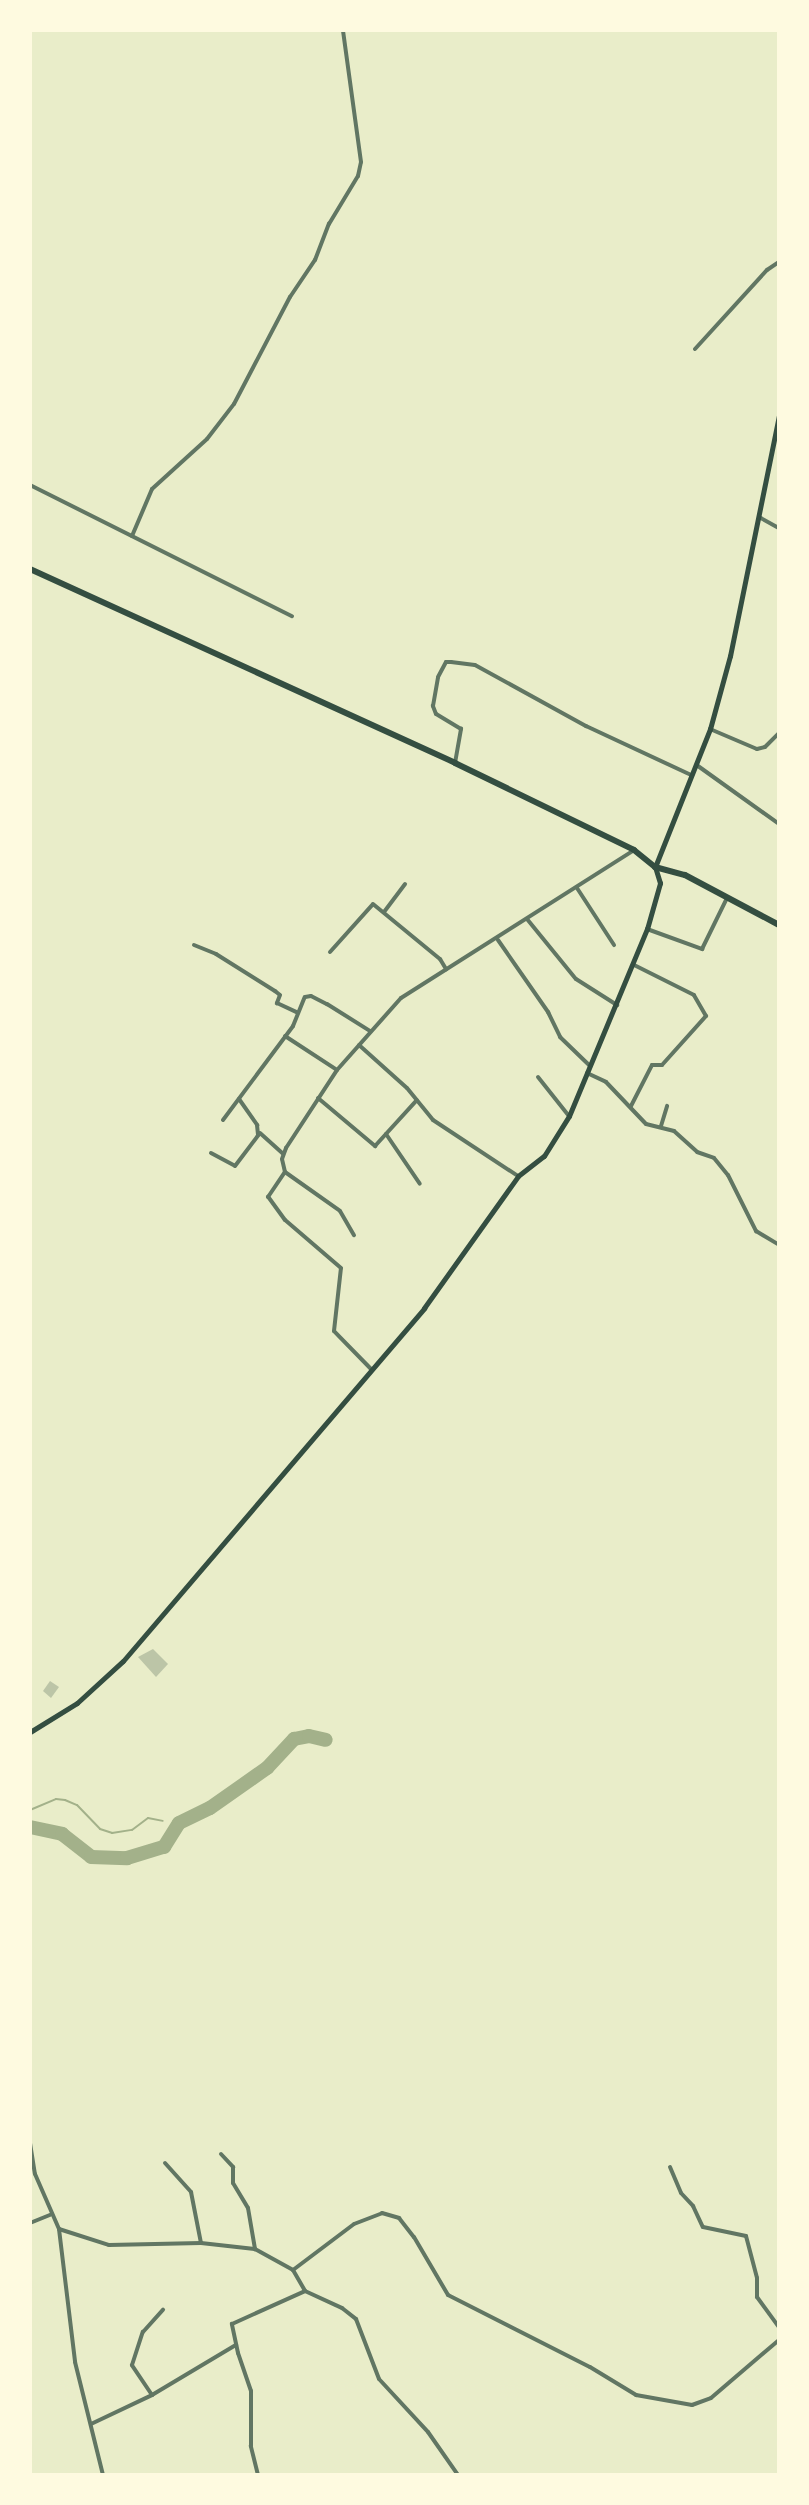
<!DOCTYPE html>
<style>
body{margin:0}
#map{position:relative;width:809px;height:2505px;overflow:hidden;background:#e9edc9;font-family:"Crimson Pro",serif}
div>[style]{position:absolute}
.stream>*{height:2px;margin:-1px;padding:0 1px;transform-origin:1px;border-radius:1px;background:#a3b18a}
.river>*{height:14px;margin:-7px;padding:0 7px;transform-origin:7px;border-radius:7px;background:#a3b18a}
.building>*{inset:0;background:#bcc5a7}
.minor>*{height:4px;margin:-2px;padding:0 2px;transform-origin:2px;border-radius:2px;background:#617663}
.secondary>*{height:5px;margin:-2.5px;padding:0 2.5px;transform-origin:2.5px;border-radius:2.5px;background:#344e41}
.trunk>*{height:6px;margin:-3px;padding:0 3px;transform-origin:3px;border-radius:3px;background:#344e41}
span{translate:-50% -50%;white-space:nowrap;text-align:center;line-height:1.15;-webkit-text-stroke:8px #fefae0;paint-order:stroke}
.frame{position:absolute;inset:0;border:32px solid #fefae0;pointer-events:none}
</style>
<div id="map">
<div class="stream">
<i style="left:30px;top:1810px;width:28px;rotate:-23deg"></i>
<i style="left:56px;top:1799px;width:9px;rotate:6deg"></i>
<i style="left:65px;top:1800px;width:13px;rotate:23deg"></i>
<i style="left:77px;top:1805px;width:33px;rotate:46deg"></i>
<i style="left:100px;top:1829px;width:13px;rotate:18deg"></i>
<i style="left:112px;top:1833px;width:20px;rotate:-9deg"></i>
<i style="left:132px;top:1830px;width:20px;rotate:-37deg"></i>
<i style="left:148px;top:1818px;width:15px;rotate:11deg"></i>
</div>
<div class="river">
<i style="left:30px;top:1827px;width:33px;rotate:12deg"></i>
<i style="left:62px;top:1834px;width:37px;rotate:38deg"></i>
<i style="left:91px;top:1857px;width:36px;rotate:2deg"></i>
<i style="left:127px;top:1858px;width:39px;rotate:-17deg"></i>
<i style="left:164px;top:1847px;width:28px;rotate:-58deg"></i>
<i style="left:179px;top:1823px;width:34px;rotate:-26deg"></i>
<i style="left:210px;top:1808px;width:70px;rotate:-35.1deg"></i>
<i style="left:267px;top:1768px;width:40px;rotate:-47deg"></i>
<i style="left:294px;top:1739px;width:15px;rotate:-11deg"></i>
<i style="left:309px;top:1736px;width:17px;rotate:13deg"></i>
</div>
<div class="building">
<i style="clip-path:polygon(153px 1649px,168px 1664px,156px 1677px,138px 1657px)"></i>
<i style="clip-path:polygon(50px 1681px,59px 1687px,51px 1698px,43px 1691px)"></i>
</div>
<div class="minor">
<i style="left:695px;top:349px;width:107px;rotate:-47.7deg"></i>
<i style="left:767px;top:270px;width:14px;rotate:-34deg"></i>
<i style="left:30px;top:485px;width:293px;rotate:26.6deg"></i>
<i style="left:759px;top:517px;width:23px;rotate:29deg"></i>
<i style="left:132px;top:536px;width:51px;rotate:-66.9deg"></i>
<i style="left:152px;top:489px;width:74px;rotate:-42.3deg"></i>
<i style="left:207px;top:439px;width:44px;rotate:-52.4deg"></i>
<i style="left:234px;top:404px;width:121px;rotate:-62.4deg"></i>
<i style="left:290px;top:297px;width:45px;rotate:-56deg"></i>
<i style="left:315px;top:260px;width:39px;rotate:-69deg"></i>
<i style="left:329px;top:224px;width:56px;rotate:-58.9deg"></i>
<i style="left:358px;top:176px;width:14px;rotate:-78deg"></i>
<i style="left:361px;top:162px;width:133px;rotate:-97.8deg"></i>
<i style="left:710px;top:729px;width:51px;rotate:23.1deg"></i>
<i style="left:757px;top:749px;width:8px;rotate:-14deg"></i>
<i style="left:765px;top:747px;width:20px;rotate:-45deg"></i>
<i style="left:455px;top:763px;width:35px;rotate:-80deg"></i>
<i style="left:461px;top:729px;width:29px;rotate:-149deg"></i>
<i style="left:436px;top:714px;width:9px;rotate:-111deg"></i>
<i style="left:433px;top:706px;width:29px;rotate:-80deg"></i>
<i style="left:438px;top:677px;width:17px;rotate:-62deg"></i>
<i style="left:446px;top:662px;width:5px"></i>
<i style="left:451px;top:662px;width:24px;rotate:7deg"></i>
<i style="left:475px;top:665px;width:127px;rotate:28.8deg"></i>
<i style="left:586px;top:726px;width:116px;rotate:25deg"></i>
<i style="left:698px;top:766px;width:100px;rotate:35.6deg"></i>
<i style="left:577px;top:888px;width:68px;rotate:57deg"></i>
<i style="left:384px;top:912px;width:35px;rotate:-53deg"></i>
<i style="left:527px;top:919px;width:77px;rotate:50.8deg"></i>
<i style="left:576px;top:979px;width:49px;rotate:32.4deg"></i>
<i style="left:647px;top:929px;width:59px;rotate:20deg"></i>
<i style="left:702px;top:949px;width:55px;rotate:-63.9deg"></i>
<i style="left:498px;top:940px;width:88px;rotate:55.2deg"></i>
<i style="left:548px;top:1012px;width:28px;rotate:64deg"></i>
<i style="left:560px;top:1037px;width:40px;rotate:44deg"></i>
<i style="left:194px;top:945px;width:24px;rotate:22deg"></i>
<i style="left:216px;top:954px;width:70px;rotate:32.1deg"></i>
<i style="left:275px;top:991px;width:6px;rotate:39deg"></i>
<i style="left:280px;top:995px;width:9px;rotate:111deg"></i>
<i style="left:277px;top:1003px;width:21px;rotate:25deg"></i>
<i style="left:330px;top:952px;width:64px;rotate:-48.1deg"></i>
<i style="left:373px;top:904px;width:87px;rotate:39.4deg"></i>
<i style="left:440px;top:959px;width:12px;rotate:59deg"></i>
<i style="left:285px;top:1036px;width:62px;rotate:33.2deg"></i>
<i style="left:359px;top:1045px;width:64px;rotate:41.9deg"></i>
<i style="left:407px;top:1088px;width:41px;rotate:50.9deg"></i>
<i style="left:433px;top:1120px;width:102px;rotate:33.4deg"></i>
<i style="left:587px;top:1073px;width:21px;rotate:25deg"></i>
<i style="left:606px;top:1082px;width:58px;rotate:46.4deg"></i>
<i style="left:646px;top:1124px;width:29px;rotate:14deg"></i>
<i style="left:674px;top:1131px;width:31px;rotate:42deg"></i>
<i style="left:697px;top:1152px;width:18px;rotate:19deg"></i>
<i style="left:714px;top:1158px;width:22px;rotate:51deg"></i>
<i style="left:728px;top:1175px;width:63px;rotate:63.4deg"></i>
<i style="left:756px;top:1231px;width:27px;rotate:31deg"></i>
<i style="left:538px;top:1077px;width:50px;rotate:51.5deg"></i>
<i style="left:318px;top:1098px;width:75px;rotate:40.1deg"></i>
<i style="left:375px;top:1146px;width:62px;rotate:-47.6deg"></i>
<i style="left:239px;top:1099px;width:32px;rotate:55deg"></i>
<i style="left:257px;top:1125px;width:10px;rotate:84deg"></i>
<i style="left:631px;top:1106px;width:46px;rotate:-62.9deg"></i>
<i style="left:652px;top:1065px;width:10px"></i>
<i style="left:662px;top:1065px;width:66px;rotate:-48.1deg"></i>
<i style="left:706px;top:1016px;width:24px;rotate:-120deg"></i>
<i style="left:694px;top:995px;width:67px;rotate:-153.4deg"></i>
<i style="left:223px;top:1120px;width:117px;rotate:-53.3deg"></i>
<i style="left:293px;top:1026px;width:31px;rotate:-68deg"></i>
<i style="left:305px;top:997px;width:6px;rotate:-9deg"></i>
<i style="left:311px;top:996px;width:18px;rotate:27deg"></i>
<i style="left:327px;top:1004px;width:51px;rotate:32.1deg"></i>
<i style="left:661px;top:1126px;width:21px;rotate:-73deg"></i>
<i style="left:386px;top:1134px;width:60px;rotate:55.8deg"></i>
<i style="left:211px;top:1153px;width:27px;rotate:28deg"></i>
<i style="left:235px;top:1166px;width:41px;rotate:-52.9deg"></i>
<i style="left:260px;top:1133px;width:31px;rotate:42deg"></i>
<i style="left:285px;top:1172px;width:67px;rotate:35.3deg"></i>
<i style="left:340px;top:1211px;width:28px;rotate:60deg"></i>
<i style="left:372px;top:1370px;width:54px;rotate:-134.3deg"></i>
<i style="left:334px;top:1331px;width:63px;rotate:-83.7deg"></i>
<i style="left:341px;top:1268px;width:74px;rotate:-139.4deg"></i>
<i style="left:285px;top:1220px;width:29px;rotate:-126deg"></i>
<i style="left:268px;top:1197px;width:30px;rotate:-56deg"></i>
<i style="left:285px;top:1172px;width:13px;rotate:-103deg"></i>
<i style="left:282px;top:1159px;width:12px;rotate:-70deg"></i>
<i style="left:286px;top:1148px;width:93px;rotate:-56.8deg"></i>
<i style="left:337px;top:1070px;width:96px;rotate:-48.4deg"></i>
<i style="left:401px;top:998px;width:276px;rotate:-32.4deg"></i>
<i style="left:30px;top:1677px;width:3px;rotate:90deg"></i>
<i style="left:30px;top:2143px;width:31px;rotate:81deg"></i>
<i style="left:35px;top:2174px;width:60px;rotate:66.4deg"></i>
<i style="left:59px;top:2229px;width:134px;rotate:83.1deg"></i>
<i style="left:75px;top:2362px;width:116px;rotate:76.1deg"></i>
<i style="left:221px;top:2154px;width:18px;rotate:47deg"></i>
<i style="left:233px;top:2167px;width:16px;rotate:90deg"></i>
<i style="left:233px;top:2183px;width:29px;rotate:59deg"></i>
<i style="left:248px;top:2208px;width:42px;rotate:80.3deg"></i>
<i style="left:165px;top:2163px;width:39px;rotate:48deg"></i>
<i style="left:191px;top:2192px;width:52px;rotate:78.9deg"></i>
<i style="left:670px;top:2167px;width:28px;rotate:67deg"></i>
<i style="left:681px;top:2193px;width:18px;rotate:47deg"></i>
<i style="left:693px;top:2206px;width:23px;rotate:65deg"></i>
<i style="left:703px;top:2227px;width:44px;rotate:11.8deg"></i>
<i style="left:746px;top:2236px;width:43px;rotate:75.3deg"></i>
<i style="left:757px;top:2278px;width:19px;rotate:90deg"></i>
<i style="left:757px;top:2297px;width:37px;rotate:54deg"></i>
<i style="left:30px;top:2223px;width:22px;rotate:-22deg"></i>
<i style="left:59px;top:2229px;width:52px;rotate:17.7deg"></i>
<i style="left:109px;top:2245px;width:92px;rotate:-1.2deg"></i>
<i style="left:201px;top:2243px;width:54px;rotate:6.3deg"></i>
<i style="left:255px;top:2249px;width:43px;rotate:28.9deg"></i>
<i style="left:293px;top:2270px;width:76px;rotate:-37deg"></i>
<i style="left:354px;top:2224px;width:30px;rotate:-21deg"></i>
<i style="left:382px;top:2213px;width:18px;rotate:16deg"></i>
<i style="left:399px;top:2218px;width:24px;rotate:52deg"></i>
<i style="left:414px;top:2237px;width:67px;rotate:59.6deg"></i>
<i style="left:448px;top:2295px;width:159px;rotate:26.9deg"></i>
<i style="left:590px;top:2367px;width:54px;rotate:31.3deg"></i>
<i style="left:636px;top:2395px;width:57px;rotate:10.1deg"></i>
<i style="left:692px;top:2405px;width:20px;rotate:-20deg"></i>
<i style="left:711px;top:2398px;width:89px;rotate:-40.5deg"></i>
<i style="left:293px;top:2270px;width:24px;rotate:60deg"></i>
<i style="left:305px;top:2291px;width:41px;rotate:24.7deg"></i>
<i style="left:342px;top:2308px;width:18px;rotate:38deg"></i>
<i style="left:356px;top:2319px;width:64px;rotate:69deg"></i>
<i style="left:379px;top:2379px;width:72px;rotate:47.2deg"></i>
<i style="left:428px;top:2432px;width:52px;rotate:55.1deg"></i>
<i style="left:152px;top:2395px;width:36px;rotate:-124deg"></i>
<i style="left:132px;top:2365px;width:35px;rotate:-72deg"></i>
<i style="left:143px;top:2332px;width:30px;rotate:-48deg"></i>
<i style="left:91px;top:2424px;width:68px;rotate:-25.4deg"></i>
<i style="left:152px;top:2395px;width:98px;rotate:-30.8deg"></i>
<i style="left:258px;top:2475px;width:30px;rotate:-104deg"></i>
<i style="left:251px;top:2446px;width:55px;rotate:-90deg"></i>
<i style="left:251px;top:2391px;width:40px;rotate:-108.9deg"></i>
<i style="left:238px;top:2353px;width:30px;rotate:-102deg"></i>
<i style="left:232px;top:2324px;width:80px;rotate:-24.3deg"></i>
</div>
<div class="secondary">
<i style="left:30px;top:1732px;width:55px;rotate:-31.7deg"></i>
<i style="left:77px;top:1703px;width:62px;rotate:-42.4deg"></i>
<i style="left:123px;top:1661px;width:464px;rotate:-49.5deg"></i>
<i style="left:424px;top:1308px;width:162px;rotate:-54.5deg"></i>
<i style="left:518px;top:1176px;width:33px;rotate:-38deg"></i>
<i style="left:544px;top:1156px;width:47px;rotate:-58deg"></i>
<i style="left:569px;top:1116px;width:203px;rotate:-67.4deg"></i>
<i style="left:647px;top:929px;width:48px;rotate:-74.2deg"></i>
<i style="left:660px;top:883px;width:17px;rotate:-107deg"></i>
<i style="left:655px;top:867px;width:149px;rotate:-68.3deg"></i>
<i style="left:710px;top:729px;width:76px;rotate:-74.7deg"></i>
<i style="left:730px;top:656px;width:245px;rotate:-78.5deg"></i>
</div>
<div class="trunk">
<i style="left:30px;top:569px;width:467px;rotate:24.5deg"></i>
<i style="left:455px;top:763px;width:199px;rotate:25.9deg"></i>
<i style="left:634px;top:850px;width:27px;rotate:39deg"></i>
<i style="left:655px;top:867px;width:31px;rotate:15deg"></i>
<i style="left:685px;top:875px;width:106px;rotate:28deg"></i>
</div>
<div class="frame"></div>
</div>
